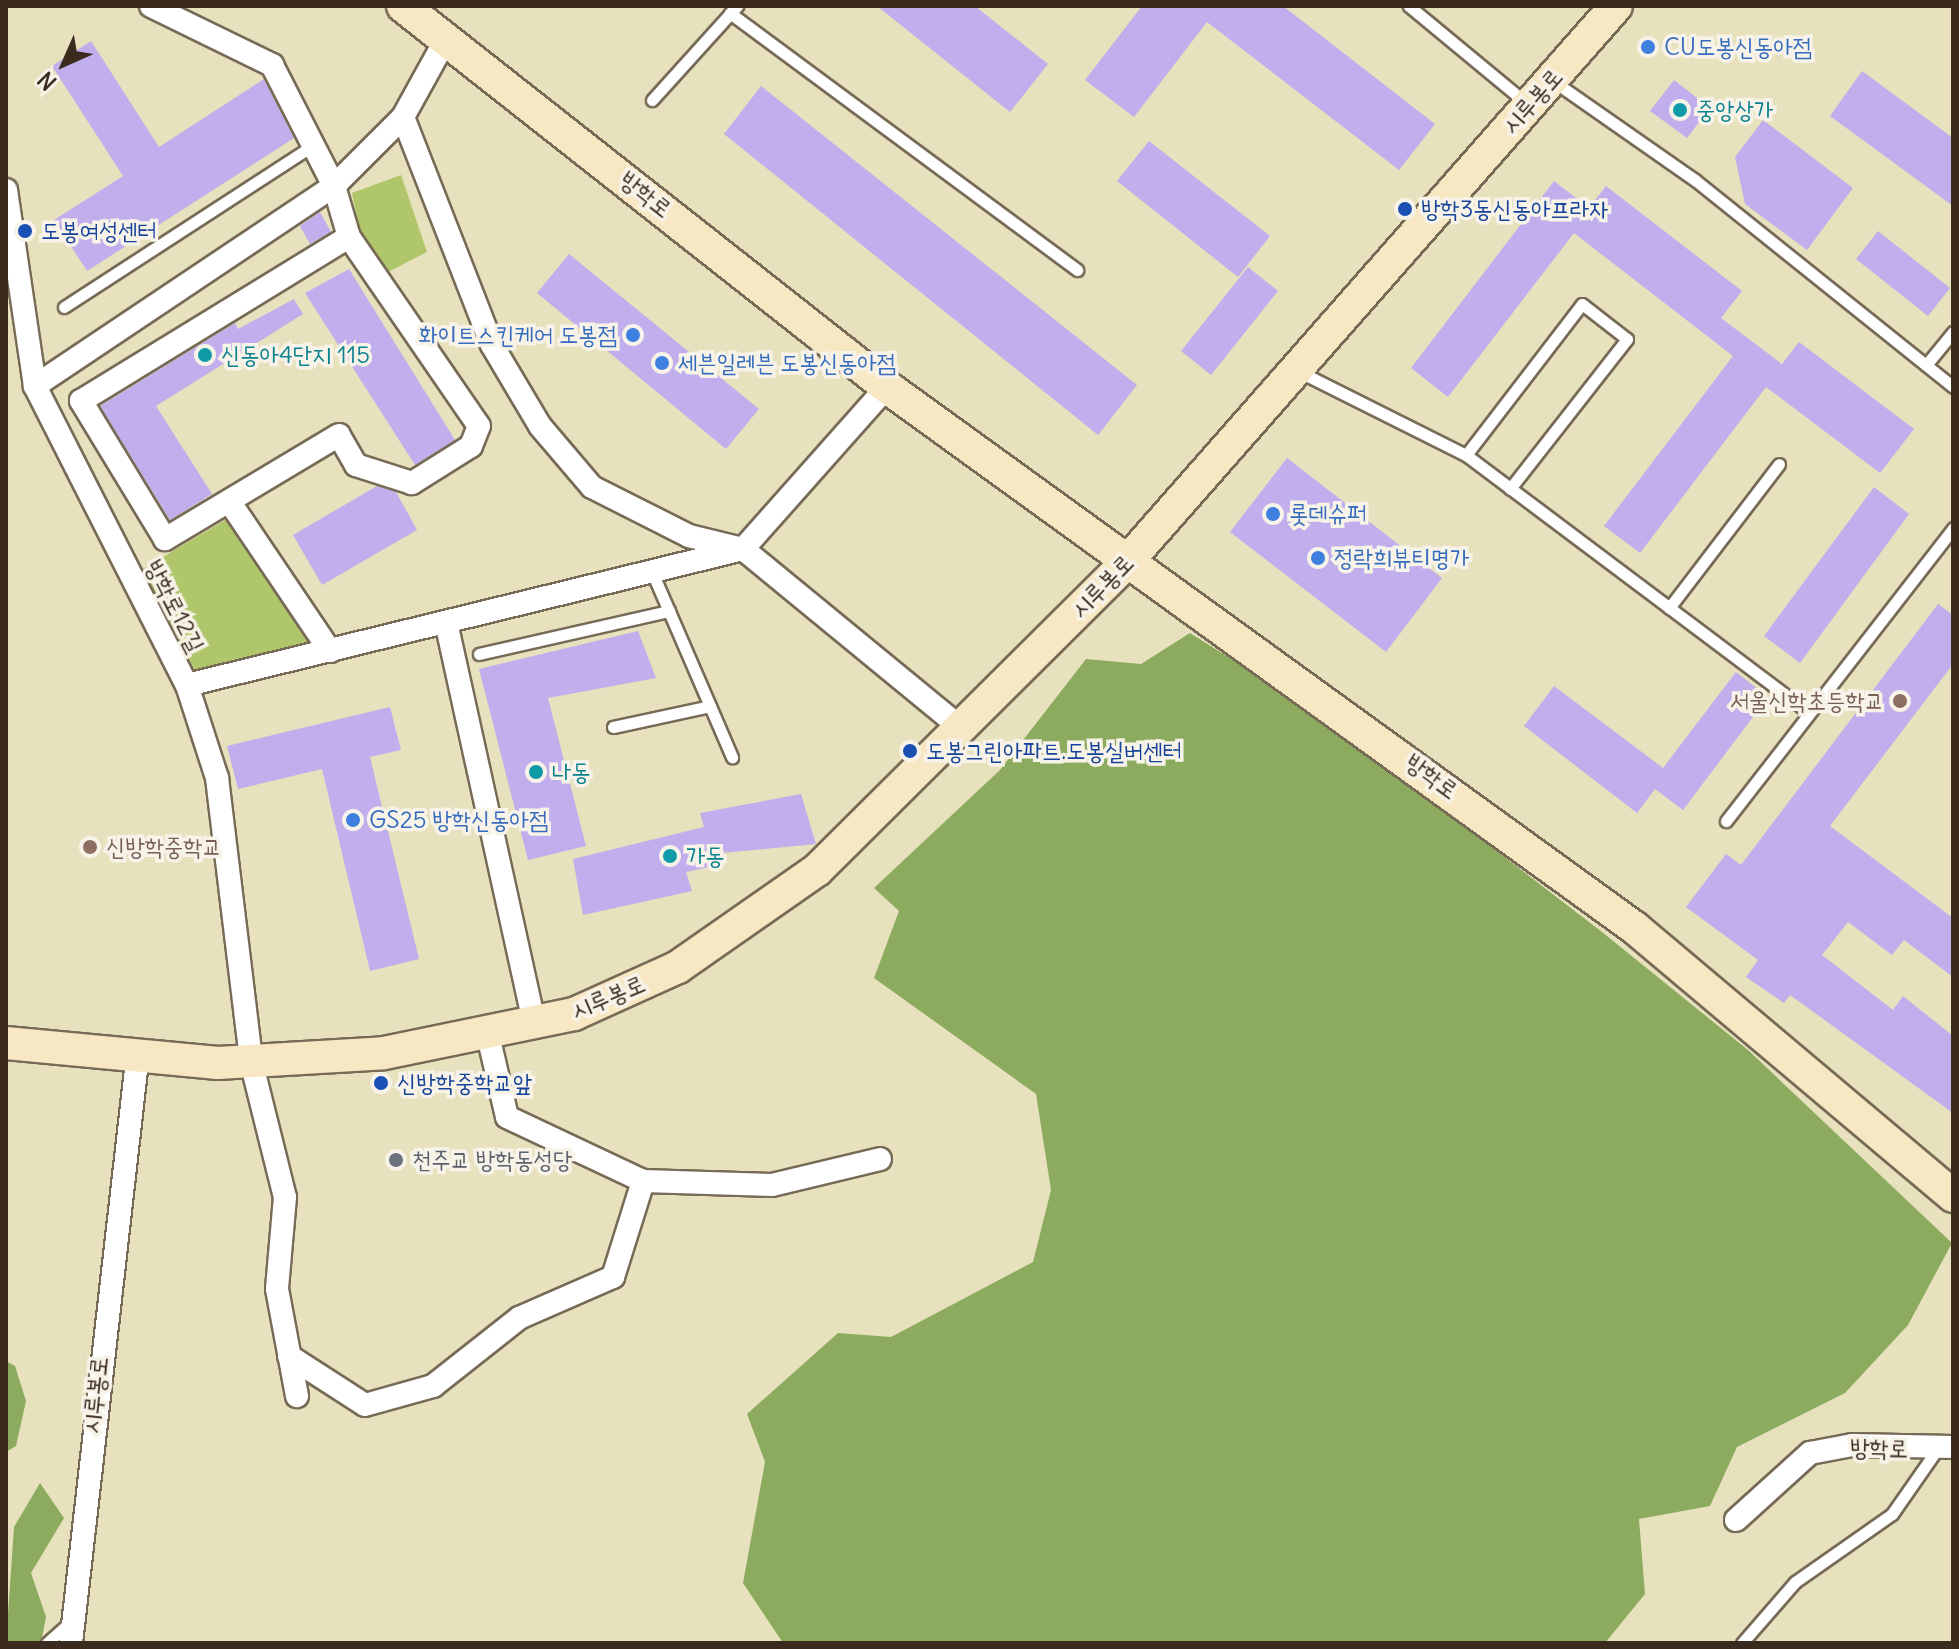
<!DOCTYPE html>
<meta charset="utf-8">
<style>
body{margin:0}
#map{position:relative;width:1959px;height:1649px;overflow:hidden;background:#e7e1be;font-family:Delius,"Poor Story",sans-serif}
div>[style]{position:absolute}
.green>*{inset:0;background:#b0c66b}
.forest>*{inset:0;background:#8cab5f}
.building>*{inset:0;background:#c1aeec}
.roads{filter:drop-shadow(2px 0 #776a56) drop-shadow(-2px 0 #776a56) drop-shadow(0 2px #776a56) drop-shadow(0 -2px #776a56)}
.lane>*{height:11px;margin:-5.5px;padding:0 5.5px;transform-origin:5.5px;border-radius:5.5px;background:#fff}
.street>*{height:22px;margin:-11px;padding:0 11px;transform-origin:11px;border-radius:11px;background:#fff}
.secondary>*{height:32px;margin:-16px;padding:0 16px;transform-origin:16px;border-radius:16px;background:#f8e7c3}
.dots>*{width:22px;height:22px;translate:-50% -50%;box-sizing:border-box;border:4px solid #f7f3e8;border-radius:50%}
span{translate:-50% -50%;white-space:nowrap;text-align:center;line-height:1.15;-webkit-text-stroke:7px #f7f3e8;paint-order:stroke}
.shop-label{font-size:24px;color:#366cbe}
.left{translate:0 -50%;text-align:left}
.right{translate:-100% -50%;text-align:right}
.street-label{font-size:24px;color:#3b2a1e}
.culture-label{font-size:24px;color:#0d838f}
.transit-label{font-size:24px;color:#164399}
.education-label{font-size:24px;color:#785e54}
.worship-label{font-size:24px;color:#5b616d}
.frame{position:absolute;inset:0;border:8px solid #3b2a1e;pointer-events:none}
.north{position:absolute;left:24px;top:24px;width:80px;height:80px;-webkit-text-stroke:6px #f7f3e8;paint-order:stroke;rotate:225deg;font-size:22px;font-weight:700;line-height:32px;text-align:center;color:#3b2a1e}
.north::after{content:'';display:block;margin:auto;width:28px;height:36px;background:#3b2a1e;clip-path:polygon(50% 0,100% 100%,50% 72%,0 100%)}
</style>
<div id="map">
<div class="green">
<i style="clip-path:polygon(401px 175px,427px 252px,388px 272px,360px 234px,352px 193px)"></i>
<i style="clip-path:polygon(227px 519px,311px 644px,196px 672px,141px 570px)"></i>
</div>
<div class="forest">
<i style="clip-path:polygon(1190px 633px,1319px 714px,1602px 932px,1748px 1050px,1952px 1243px,1908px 1325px,1845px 1393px,1737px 1447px,1710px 1506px,1639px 1519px,1645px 1594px,1605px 1643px,783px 1643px,743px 1583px,765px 1462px,747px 1414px,838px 1333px,891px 1337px,1033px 1262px,1051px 1190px,1036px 1094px,874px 978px,899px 911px,874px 888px,1000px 770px,1086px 659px,1141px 664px)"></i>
<i style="clip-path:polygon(6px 1361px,15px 1366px,26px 1401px,16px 1446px,6px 1452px)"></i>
<i style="clip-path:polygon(40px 1483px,64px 1518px,31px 1573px,46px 1617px,41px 1643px,6px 1643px,14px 1527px)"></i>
</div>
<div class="building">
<i style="clip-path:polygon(877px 6px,975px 6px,1048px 64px,1010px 112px)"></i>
<i style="clip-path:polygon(1142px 6px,1283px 6px,1435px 124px,1399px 170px,1207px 22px,1134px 117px,1085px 80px)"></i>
<i style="clip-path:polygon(91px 41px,159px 147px,264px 79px,294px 138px,87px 271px,54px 220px,123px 176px,52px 66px)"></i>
<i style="clip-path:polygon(1862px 71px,1953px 138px,1953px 206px,1830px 116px)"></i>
<i style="clip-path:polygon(1674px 80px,1710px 108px,1687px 138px,1650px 111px)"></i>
<i style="clip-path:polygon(761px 86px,1137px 385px,1098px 435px,724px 134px)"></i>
<i style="clip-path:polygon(1763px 120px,1853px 188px,1807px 250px,1745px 204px,1735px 157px)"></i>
<i style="clip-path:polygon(1149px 141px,1270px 236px,1238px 277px,1117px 181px)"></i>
<i style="clip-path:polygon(1554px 181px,1589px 208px,1606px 186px,1742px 291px,1721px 318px,1782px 364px,1799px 342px,1914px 429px,1880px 473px,1766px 387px,1640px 553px,1604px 526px,1733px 356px,1574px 233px,1448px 397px,1411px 368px)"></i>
<i style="clip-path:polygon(320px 212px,331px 232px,310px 244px,300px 226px)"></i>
<i style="clip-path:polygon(1878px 231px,1950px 288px,1928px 316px,1856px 259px)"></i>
<i style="clip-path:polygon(569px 254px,759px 409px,726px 449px,537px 293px)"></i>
<i style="clip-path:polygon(1248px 267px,1278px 291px,1211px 375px,1181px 351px)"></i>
<i style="clip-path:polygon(349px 269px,455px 440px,415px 465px,305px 293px)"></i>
<i style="clip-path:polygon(294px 299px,303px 314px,156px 406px,212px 494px,170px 520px,100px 406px,235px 323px,238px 329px)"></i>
<i style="clip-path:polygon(1287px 458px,1442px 578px,1386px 652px,1230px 532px)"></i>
<i style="clip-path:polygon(377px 486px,396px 492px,417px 530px,322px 585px,293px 535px)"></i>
<i style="clip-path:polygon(1874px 487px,1909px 514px,1800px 663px,1764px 636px)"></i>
<i style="clip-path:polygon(1938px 604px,1953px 615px,1953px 664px,1830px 826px,1953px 918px,1953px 977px,1904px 940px,1892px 955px,1848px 922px,1822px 955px,1893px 1010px,1903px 996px,1953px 1036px,1953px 1113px,1790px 995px,1784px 1003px,1746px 977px,1758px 960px,1686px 907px,1726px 854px,1741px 865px)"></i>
<i style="clip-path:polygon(638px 631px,656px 678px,548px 698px,586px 846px,528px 860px,479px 669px)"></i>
<i style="clip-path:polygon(1736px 672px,1768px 697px,1683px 810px,1655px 789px,1637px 813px,1524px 726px,1554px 686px,1663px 768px)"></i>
<i style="clip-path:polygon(390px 707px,401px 750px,370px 757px,419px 959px,370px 971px,322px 769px,238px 789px,227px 746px)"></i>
<i style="clip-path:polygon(801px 794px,816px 844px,711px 854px,714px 866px,686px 872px,692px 891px,583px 915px,573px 859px,704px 827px,700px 813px)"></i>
</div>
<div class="roads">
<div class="lane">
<i style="left:1409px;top:6px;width:151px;rotate:39.6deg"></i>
<i style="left:730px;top:13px;width:432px;rotate:36.5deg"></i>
<i style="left:1553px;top:81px;width:173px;rotate:34.9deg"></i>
<i style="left:1695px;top:180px;width:331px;rotate:38.7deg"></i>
<i style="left:652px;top:100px;width:127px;rotate:-47.9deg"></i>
<i style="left:64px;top:307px;width:297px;rotate:-33deg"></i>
<i style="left:1926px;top:365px;width:43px;rotate:-50.7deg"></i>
<i style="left:1300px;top:372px;width:186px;rotate:26.6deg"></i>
<i style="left:1466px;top:455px;width:429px;rotate:36.9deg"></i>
<i style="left:1466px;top:455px;width:190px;rotate:-52.5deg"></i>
<i style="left:1582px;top:304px;width:57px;rotate:37.9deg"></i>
<i style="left:1627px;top:339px;width:190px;rotate:128deg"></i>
<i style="left:1669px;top:608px;width:181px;rotate:-52.6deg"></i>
<i style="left:479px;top:654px;width:195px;rotate:-12.8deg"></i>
<i style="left:710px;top:706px;width:56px;rotate:66.7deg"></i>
<i style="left:613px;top:727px;width:99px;rotate:-12.2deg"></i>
<i style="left:710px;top:706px;width:146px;rotate:-113.4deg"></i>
<i style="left:1726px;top:821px;width:371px;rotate:-52.2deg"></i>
<i style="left:47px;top:1643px;width:31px;rotate:-42deg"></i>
<i style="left:1742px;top:1643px;width:81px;rotate:-49deg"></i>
<i style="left:1795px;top:1582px;width:118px;rotate:-35deg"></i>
<i style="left:1892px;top:1514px;width:80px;rotate:-55.1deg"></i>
</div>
<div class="street">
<i style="left:151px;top:6px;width:135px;rotate:26deg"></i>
<i style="left:272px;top:65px;width:136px;rotate:62.9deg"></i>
<i style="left:334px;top:186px;width:53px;rotate:73.6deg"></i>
<i style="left:349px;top:237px;width:229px;rotate:55.5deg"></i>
<i style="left:479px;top:426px;width:22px;rotate:112deg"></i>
<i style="left:471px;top:446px;width:70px;rotate:147.9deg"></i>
<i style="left:412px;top:483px;width:59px;rotate:-162.2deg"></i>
<i style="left:356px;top:465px;width:34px;rotate:-120deg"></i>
<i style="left:339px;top:435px;width:203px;rotate:149.1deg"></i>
<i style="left:165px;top:539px;width:162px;rotate:-121.3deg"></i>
<i style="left:81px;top:401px;width:314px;rotate:-31.5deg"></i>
<i style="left:403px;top:117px;width:245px;rotate:68.7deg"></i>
<i style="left:492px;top:345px;width:94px;rotate:59.3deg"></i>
<i style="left:540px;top:426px;width:80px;rotate:49.6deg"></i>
<i style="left:592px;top:487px;width:109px;rotate:26.8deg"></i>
<i style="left:689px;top:536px;width:56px;rotate:13.5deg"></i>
<i style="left:743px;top:549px;width:283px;rotate:39.4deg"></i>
<i style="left:6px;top:190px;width:198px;rotate:81.6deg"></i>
<i style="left:35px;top:386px;width:335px;rotate:63.1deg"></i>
<i style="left:187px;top:685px;width:98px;rotate:72.1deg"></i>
<i style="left:217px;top:778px;width:285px;rotate:83.1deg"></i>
<i style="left:251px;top:1061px;width:140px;rotate:76deg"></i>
<i style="left:285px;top:1197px;width:92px;rotate:95deg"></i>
<i style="left:277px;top:1289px;width:109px;rotate:79.4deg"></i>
<i style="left:35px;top:386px;width:360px;rotate:-33.8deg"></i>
<i style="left:334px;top:186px;width:98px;rotate:-45deg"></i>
<i style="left:403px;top:117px;width:89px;rotate:-61.1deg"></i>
<i style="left:229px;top:501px;width:181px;rotate:56deg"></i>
<i style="left:446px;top:622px;width:410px;rotate:77.6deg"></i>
<i style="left:187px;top:685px;width:572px;rotate:-13.74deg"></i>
<i style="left:743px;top:549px;width:217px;rotate:-48.4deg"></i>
<i style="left:487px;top:1031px;width:88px;rotate:76.9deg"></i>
<i style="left:507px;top:1117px;width:150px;rotate:25.2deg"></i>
<i style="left:643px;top:1181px;width:129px;rotate:1.8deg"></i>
<i style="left:772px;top:1185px;width:111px;rotate:-13.5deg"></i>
<i style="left:289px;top:1356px;width:90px;rotate:32.8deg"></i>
<i style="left:365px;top:1405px;width:71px;rotate:-15.6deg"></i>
<i style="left:433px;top:1386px;width:110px;rotate:-38.3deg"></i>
<i style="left:519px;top:1318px;width:103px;rotate:-23.6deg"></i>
<i style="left:613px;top:1277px;width:101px;rotate:-72.6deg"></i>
<i style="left:1736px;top:1520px;width:100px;rotate:-42.2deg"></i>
<i style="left:1810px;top:1453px;width:43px;rotate:-10.8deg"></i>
<i style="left:1852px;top:1445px;width:101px;rotate:1.1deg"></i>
<i style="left:71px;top:1643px;width:595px;rotate:-83.53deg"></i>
</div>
<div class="secondary">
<i style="left:403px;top:6px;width:616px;rotate:38.21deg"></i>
<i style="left:887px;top:387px;width:923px;rotate:35.88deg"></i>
<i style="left:1635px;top:928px;width:416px;rotate:40.1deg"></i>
<i style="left:6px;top:1043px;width:213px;rotate:5.4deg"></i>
<i style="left:218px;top:1063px;width:166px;rotate:-3.4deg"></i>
<i style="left:384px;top:1053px;width:194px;rotate:-11.6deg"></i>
<i style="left:574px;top:1014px;width:114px;rotate:-24.3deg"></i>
<i style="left:678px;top:967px;width:169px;rotate:-34.9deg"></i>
<i style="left:817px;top:870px;width:434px;rotate:-44.8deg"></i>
<i style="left:1125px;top:564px;width:743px;rotate:-48.65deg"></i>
</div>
</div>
<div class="dots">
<i style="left:1648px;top:47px;background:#3f7fe0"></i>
<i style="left:1680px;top:110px;background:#0f9aa8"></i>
<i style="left:1405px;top:209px;background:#1a4fb4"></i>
<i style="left:25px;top:231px;background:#1a4fb4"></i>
<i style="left:633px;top:335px;background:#3f7fe0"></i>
<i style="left:205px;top:355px;background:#0f9aa8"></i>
<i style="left:662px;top:363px;background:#3f7fe0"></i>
<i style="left:1273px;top:514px;background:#3f7fe0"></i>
<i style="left:1318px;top:558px;background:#3f7fe0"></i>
<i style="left:1900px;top:701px;background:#8d6e63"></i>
<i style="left:910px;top:751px;background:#1a4fb4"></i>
<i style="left:536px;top:772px;background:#0f9aa8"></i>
<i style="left:353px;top:820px;background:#3f7fe0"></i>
<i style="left:90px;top:847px;background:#8d6e63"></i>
<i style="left:670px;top:856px;background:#0f9aa8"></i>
<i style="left:381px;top:1083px;background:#1a4fb4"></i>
<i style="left:396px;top:1160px;background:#6b7280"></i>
</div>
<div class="shop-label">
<span class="left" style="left:1664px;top:47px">CU도봉신동아점</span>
<span class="right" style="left:617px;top:335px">화이트스킨케어 도봉점</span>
<span class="left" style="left:678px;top:363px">세븐일레븐 도봉신동아점</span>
<span class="left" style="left:1289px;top:514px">롯데슈퍼</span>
<span class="left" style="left:1334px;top:558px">정락희뷰티명가</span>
<span class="left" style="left:369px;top:820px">GS25 방학신동아점</span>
</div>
<div class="street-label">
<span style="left:1532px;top:101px;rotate:-49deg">시루봉로</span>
<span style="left:646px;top:194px;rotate:38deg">방학로</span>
<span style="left:1102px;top:586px;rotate:-46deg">시루봉로</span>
<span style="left:175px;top:606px;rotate:63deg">방학로12길</span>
<span style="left:1432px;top:776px;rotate:36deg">방학로</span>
<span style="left:608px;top:997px;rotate:-23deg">시루봉로</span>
<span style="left:95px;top:1395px;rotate:-84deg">시루봉로</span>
<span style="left:1879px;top:1448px;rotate:1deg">방학로</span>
</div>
<div class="culture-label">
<span class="left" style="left:1696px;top:110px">중앙상가</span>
<span class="left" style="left:221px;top:355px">신동아4단지 115</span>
<span class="left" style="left:552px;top:772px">나동</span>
<span class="left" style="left:686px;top:856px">가동</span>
</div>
<div class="transit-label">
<span class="left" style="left:1421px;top:209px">방학3동신동아프라자</span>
<span class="left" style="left:41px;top:231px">도봉여성센터</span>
<span class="left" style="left:926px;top:751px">도봉그린아파트.도봉실버센터</span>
<span class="left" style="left:397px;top:1083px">신방학중학교앞</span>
</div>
<div class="education-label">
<span class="right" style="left:1884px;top:701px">서울신학초등학교</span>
<span class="left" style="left:106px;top:847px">신방학중학교</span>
</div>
<div class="worship-label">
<span class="left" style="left:412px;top:1160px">천주교 방학동성당</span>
</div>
<div class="frame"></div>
<div class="north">N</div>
</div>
